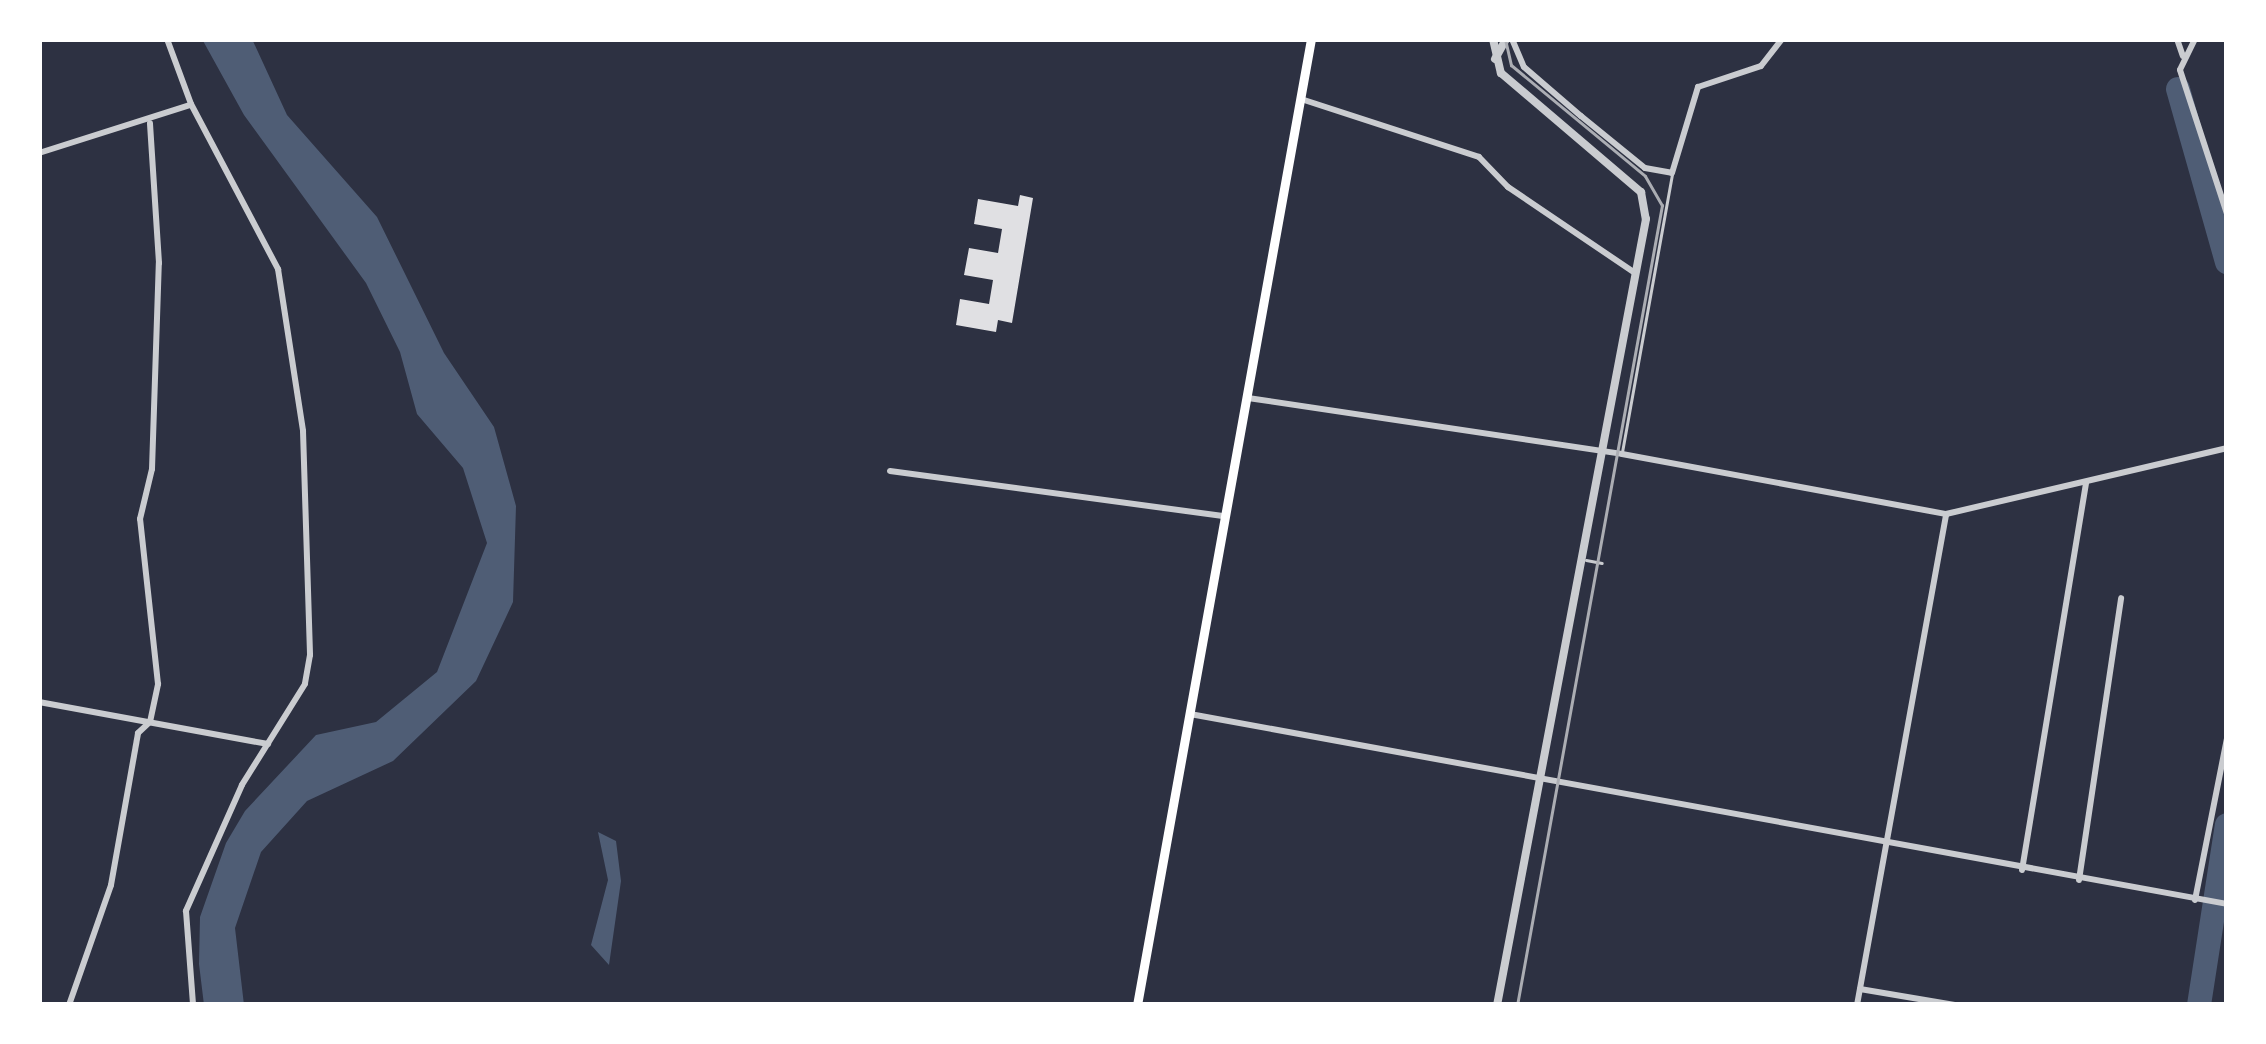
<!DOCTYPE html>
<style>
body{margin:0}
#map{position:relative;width:2266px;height:1044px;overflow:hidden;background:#2d3142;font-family:Ubuntu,sans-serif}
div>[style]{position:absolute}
.water>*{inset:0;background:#4f5d75}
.river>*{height:24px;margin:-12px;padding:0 12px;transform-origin:12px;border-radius:12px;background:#4f5d75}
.building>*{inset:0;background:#e0e0e3}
.service>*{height:3px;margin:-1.5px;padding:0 1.5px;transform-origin:1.5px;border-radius:1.5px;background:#caccd0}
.minor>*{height:6px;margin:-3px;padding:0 3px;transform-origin:3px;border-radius:3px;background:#caccd0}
.tertiary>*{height:8px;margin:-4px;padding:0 4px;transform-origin:4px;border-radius:4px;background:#caccd0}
.primary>*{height:9px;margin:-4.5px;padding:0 4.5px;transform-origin:4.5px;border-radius:4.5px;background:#fff}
.tram>*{height:3px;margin:-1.5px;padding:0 1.5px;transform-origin:1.5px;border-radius:1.5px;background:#abadb3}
span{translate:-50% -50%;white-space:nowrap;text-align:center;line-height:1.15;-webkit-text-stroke:12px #fff;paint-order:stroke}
.frame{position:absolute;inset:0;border:42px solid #fff;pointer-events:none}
</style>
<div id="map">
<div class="water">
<i style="clip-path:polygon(202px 39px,252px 39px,287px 115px,377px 217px,444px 353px,494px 427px,516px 506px,513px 602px,476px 681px,393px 761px,307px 801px,261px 852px,235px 928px,244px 1005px,204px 1005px,199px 964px,200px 917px,226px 843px,245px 811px,316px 735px,376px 722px,437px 672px,487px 543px,463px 468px,417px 414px,400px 352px,366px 283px,244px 115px)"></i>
<i style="clip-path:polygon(598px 832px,616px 841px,621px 881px,609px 965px,591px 945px,608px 880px)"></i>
</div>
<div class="river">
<i style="left:2178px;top:89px;width:180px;rotate:74.2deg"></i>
<i style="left:2199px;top:1005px;width:182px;rotate:-81.2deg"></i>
</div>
<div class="building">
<i style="clip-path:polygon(1020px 195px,1033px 198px,1012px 323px,998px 320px,996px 332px,956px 325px,960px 299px,989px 304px,993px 280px,964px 275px,969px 248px,998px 253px,1002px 229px,974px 224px,978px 199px,1018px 206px)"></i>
</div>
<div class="service">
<i style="left:1622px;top:452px;width:283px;rotate:-79.8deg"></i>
<i style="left:1586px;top:560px;width:16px;rotate:11deg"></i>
</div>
<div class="minor">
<i style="left:167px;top:39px;width:69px;rotate:69.7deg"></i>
<i style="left:191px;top:104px;width:187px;rotate:62.2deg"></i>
<i style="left:278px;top:269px;width:164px;rotate:81.2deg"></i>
<i style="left:303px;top:431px;width:224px;rotate:88.2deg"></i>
<i style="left:310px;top:655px;width:29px;rotate:100deg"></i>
<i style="left:305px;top:684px;width:119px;rotate:122deg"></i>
<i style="left:242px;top:785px;width:138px;rotate:114deg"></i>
<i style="left:186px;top:911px;width:94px;rotate:85.7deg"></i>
<i style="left:1512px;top:39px;width:30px;rotate:67deg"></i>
<i style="left:1524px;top:67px;width:75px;rotate:40.7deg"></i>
<i style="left:1581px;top:116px;width:82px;rotate:39.1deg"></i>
<i style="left:1645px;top:168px;width:27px;rotate:10deg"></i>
<i style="left:1672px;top:173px;width:90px;rotate:-73.2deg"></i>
<i style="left:1698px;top:87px;width:66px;rotate:-18.4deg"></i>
<i style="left:1761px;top:66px;width:34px;rotate:-52deg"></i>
<i style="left:2177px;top:39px;width:18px;rotate:71deg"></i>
<i style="left:2195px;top:39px;width:34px;rotate:116deg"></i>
<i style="left:2180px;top:70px;width:151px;rotate:71.9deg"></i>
<i style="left:1301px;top:99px;width:187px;rotate:18deg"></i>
<i style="left:1479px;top:157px;width:42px;rotate:46deg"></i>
<i style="left:1508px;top:187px;width:153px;rotate:34.1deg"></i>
<i style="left:39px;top:153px;width:158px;rotate:-17.6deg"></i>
<i style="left:1248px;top:398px;width:378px;rotate:8.5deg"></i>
<i style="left:1622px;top:454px;width:330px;rotate:10.5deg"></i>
<i style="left:1946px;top:514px;width:289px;rotate:-13.2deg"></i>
<i style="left:890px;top:471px;width:336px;rotate:7.7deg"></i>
<i style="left:39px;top:702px;width:233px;rotate:10.4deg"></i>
<i style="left:1190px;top:714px;width:1054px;rotate:10.38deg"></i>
<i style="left:2022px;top:870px;width:392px;rotate:-80.6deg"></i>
<i style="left:2079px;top:880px;width:285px;rotate:-81.5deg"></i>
<i style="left:2195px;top:900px;width:164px;rotate:-78.8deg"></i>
<i style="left:1860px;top:989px;width:96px;rotate:9.6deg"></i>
<i style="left:69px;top:1005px;width:127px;rotate:-70.7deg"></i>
<i style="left:111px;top:885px;width:154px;rotate:-79.9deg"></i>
<i style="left:138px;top:733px;width:16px;rotate:-43deg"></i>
<i style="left:150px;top:722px;width:39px;rotate:-78deg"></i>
<i style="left:158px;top:684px;width:166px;rotate:-96.2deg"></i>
<i style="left:140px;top:519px;width:51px;rotate:-76.5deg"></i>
<i style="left:152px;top:469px;width:206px;rotate:-88.1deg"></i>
<i style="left:159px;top:263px;width:140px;rotate:-93.7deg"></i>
<i style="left:1857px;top:1005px;width:499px;rotate:-79.7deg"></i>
</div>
<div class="tertiary">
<i style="left:1493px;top:39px;width:35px;rotate:77deg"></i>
<i style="left:1501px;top:73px;width:184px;rotate:40.4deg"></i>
<i style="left:1641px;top:192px;width:27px;rotate:80deg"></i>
<i style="left:1646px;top:219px;width:800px;rotate:100.73deg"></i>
<i style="left:1495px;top:59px;width:23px;rotate:-61deg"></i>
</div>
<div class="primary">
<i style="left:1137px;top:1005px;width:982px;rotate:-79.79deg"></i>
</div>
<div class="tram">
<i style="left:1505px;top:39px;width:27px;rotate:77deg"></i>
<i style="left:1511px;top:65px;width:174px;rotate:39.6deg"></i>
<i style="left:1645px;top:176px;width:34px;rotate:60deg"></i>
<i style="left:1662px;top:205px;width:813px;rotate:100.27deg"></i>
</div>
<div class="frame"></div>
</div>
